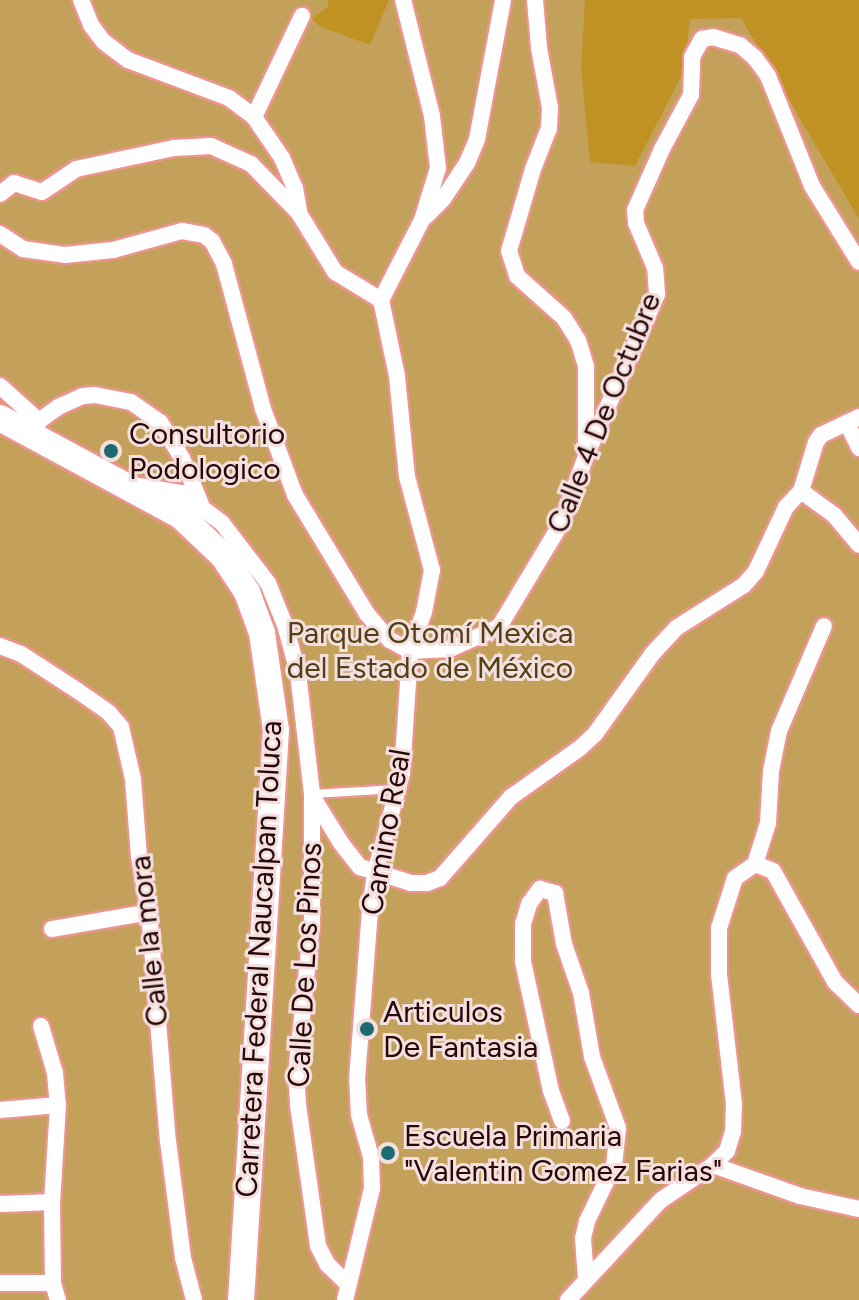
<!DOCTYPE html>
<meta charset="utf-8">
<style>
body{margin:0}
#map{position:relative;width:859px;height:1300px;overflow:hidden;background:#f3ceca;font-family:Figtree,sans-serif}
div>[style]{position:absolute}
.green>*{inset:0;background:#c4a15a}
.forest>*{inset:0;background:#c09223}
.roads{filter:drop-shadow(2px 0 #ec958f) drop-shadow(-2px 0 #ec958f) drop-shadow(0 2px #ec958f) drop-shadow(0 -2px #ec958f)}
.lane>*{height:8px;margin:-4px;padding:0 4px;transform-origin:4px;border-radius:4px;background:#fff}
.street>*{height:16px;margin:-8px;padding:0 8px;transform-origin:8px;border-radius:8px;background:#fff}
.primary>*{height:26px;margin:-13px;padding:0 13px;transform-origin:13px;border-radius:13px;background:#fff}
.dots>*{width:22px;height:22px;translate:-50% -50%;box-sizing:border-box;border:4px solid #f3e0de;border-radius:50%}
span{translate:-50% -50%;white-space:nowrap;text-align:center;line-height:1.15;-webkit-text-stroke:6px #f3e0de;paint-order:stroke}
.street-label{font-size:30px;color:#270707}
.poi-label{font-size:30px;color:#270707}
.left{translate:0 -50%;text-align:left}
.park-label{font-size:30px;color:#533f15}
</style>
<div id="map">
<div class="green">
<i style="clip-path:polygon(0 0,859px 0,859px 1300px,0 1300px)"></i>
</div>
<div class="forest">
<i style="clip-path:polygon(327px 0,389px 0,370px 45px,321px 27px,312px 19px,329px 6px)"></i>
<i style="clip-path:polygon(585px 0,859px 0,859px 219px,741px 18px,690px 19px,684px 71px,635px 166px,590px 162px,581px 68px)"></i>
</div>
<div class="roads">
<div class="lane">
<i style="left:312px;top:794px;width:86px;rotate:-3.3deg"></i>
</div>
<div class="street">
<i style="left:81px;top:0;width:27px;rotate:68deg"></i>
<i style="left:91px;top:25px;width:21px;rotate:53deg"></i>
<i style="left:104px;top:42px;width:30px;rotate:37deg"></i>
<i style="left:128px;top:60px;width:108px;rotate:20.6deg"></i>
<i style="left:229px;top:98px;width:31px;rotate:37deg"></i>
<i style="left:254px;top:117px;width:50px;rotate:55.7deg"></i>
<i style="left:282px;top:158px;width:33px;rotate:67deg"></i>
<i style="left:295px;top:188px;width:27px;rotate:80deg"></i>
<i style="left:300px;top:215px;width:67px;rotate:58.4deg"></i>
<i style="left:335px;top:272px;width:54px;rotate:31.3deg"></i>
<i style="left:535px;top:0;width:48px;rotate:85.2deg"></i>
<i style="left:539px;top:48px;width:61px;rotate:79.6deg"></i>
<i style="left:550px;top:108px;width:20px;rotate:93deg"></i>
<i style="left:549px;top:128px;width:44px;rotate:111.3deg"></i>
<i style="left:533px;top:169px;width:85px;rotate:106.3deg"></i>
<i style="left:509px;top:251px;width:26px;rotate:72deg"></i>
<i style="left:517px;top:276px;width:63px;rotate:41.8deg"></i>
<i style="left:564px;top:318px;width:26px;rotate:58deg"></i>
<i style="left:578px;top:340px;width:28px;rotate:73deg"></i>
<i style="left:586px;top:367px;width:79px;rotate:90deg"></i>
<i style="left:254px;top:117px;width:112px;rotate:-64.6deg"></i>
<i style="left:0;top:194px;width:18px;rotate:-38deg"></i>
<i style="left:14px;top:183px;width:29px;rotate:18deg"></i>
<i style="left:42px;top:192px;width:41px;rotate:-34.1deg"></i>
<i style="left:76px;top:169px;width:100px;rotate:-12.1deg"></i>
<i style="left:174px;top:148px;width:37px;rotate:-3deg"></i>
<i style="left:211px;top:146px;width:44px;rotate:24.2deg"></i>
<i style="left:251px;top:164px;width:69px;rotate:45.6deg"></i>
<i style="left:426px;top:216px;width:24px;rotate:-45deg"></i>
<i style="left:443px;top:199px;width:43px;rotate:-56.3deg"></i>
<i style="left:467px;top:163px;width:26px;rotate:-67deg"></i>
<i style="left:477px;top:139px;width:141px;rotate:-79.4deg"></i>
<i style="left:0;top:234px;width:27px;rotate:33deg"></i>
<i style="left:23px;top:249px;width:42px;rotate:8.1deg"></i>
<i style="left:65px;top:255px;width:48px;rotate:-5.9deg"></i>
<i style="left:113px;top:250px;width:72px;rotate:-15.4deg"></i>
<i style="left:182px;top:231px;width:22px;rotate:10deg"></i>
<i style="left:204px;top:235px;width:10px;rotate:37deg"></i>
<i style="left:212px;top:241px;width:26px;rotate:62deg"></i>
<i style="left:224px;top:264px;width:150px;rotate:74.9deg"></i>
<i style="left:263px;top:409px;width:92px;rotate:69.6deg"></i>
<i style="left:295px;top:495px;width:139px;rotate:58.8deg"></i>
<i style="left:367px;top:614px;width:35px;rotate:49deg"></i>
<i style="left:390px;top:640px;width:23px;rotate:29deg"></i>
<i style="left:410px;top:651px;width:40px;rotate:-2.9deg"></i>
<i style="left:450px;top:649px;width:54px;rotate:-24.2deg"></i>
<i style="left:499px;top:627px;width:122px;rotate:-59deg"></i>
<i style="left:562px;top:522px;width:70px;rotate:-70deg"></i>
<i style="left:586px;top:456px;width:177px;rotate:-66.3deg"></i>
<i style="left:657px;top:294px;width:26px;rotate:-94deg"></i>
<i style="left:655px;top:268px;width:49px;rotate:-112.9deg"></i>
<i style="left:636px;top:223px;width:13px;rotate:-94deg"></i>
<i style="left:635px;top:210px;width:67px;rotate:-66.1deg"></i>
<i style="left:662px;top:149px;width:61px;rotate:-61.8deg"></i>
<i style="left:691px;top:95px;width:38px;rotate:-88deg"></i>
<i style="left:692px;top:57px;width:21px;rotate:-61deg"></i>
<i style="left:702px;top:39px;width:11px;rotate:-10deg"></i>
<i style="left:713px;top:37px;width:28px;rotate:17deg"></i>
<i style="left:740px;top:45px;width:20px;rotate:41deg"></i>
<i style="left:755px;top:58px;width:22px;rotate:54deg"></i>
<i style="left:768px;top:76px;width:118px;rotate:68.2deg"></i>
<i style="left:812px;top:186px;width:89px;rotate:58.3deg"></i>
<i style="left:0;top:386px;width:52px;rotate:41.9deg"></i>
<i style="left:847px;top:423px;width:28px;rotate:64deg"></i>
<i style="left:32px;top:435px;width:16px;rotate:-63deg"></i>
<i style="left:39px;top:421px;width:24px;rotate:-36deg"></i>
<i style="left:58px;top:407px;width:27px;rotate:-24deg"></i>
<i style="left:83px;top:396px;width:12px;rotate:-5deg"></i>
<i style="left:95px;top:395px;width:37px;rotate:11deg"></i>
<i style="left:131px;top:402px;width:35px;rotate:35deg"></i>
<i style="left:160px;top:422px;width:42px;rotate:58.6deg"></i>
<i style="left:182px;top:458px;width:50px;rotate:67.6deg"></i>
<i style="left:132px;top:485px;width:51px;rotate:9.1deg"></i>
<i style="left:182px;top:493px;width:50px;rotate:36.9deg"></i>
<i style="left:222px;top:523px;width:76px;rotate:52.5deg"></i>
<i style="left:268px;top:583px;width:45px;rotate:68deg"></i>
<i style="left:285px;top:625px;width:50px;rotate:74.8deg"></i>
<i style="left:298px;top:673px;width:122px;rotate:83.4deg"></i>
<i style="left:312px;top:794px;width:128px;rotate:90deg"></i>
<i style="left:312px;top:922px;width:153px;rotate:96deg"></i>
<i style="left:296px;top:1074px;width:31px;rotate:86deg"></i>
<i style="left:298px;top:1105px;width:142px;rotate:81.9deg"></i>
<i style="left:318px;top:1246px;width:20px;rotate:63deg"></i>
<i style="left:327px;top:1264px;width:29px;rotate:44deg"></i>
<i style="left:801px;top:491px;width:41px;rotate:36deg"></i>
<i style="left:834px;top:515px;width:39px;rotate:50deg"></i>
<i style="left:0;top:646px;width:22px;rotate:21deg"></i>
<i style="left:21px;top:654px;width:68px;rotate:33deg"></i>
<i style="left:78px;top:691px;width:38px;rotate:35deg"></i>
<i style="left:109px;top:713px;width:18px;rotate:49deg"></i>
<i style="left:121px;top:727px;width:53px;rotate:77deg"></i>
<i style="left:133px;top:779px;width:78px;rotate:85.6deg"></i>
<i style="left:139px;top:857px;width:56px;rotate:79.7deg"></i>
<i style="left:149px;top:912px;width:230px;rotate:85.3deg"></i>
<i style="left:168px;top:1141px;width:118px;rotate:82.7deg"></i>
<i style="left:183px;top:1258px;width:43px;rotate:75.3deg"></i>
<i style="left:312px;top:796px;width:55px;rotate:58.3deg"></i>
<i style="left:341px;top:843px;width:31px;rotate:52deg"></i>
<i style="left:360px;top:867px;width:53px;rotate:17.4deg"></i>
<i style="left:411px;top:883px;width:16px"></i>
<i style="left:427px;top:883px;width:14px;rotate:-21deg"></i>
<i style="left:440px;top:878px;width:108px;rotate:-48.8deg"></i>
<i style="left:511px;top:797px;width:85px;rotate:-35.4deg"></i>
<i style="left:580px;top:748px;width:21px;rotate:-43deg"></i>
<i style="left:595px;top:734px;width:100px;rotate:-54.4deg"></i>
<i style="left:653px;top:653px;width:34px;rotate:-47deg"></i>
<i style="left:676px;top:628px;width:80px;rotate:-32.3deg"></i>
<i style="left:744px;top:585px;width:18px;rotate:-49deg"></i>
<i style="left:756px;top:571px;width:71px;rotate:-64.9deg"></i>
<i style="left:786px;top:507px;width:22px;rotate:-47deg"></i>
<i style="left:801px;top:491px;width:51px;rotate:-73deg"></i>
<i style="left:816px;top:442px;width:9px;rotate:-54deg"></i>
<i style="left:821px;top:435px;width:42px;rotate:-25.3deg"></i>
<i style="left:755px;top:864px;width:43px;rotate:-72.4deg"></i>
<i style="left:768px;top:823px;width:52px;rotate:-86.7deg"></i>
<i style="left:771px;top:771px;width:41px;rotate:-78.7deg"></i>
<i style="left:779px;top:731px;width:114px;rotate:-66.8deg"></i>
<i style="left:755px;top:864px;width:19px;rotate:21deg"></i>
<i style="left:773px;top:871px;width:127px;rotate:60.8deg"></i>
<i style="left:835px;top:982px;width:33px;rotate:44deg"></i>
<i style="left:52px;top:929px;width:98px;rotate:-9.9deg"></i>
<i style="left:41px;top:1026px;width:49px;rotate:73.4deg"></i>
<i style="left:55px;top:1073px;width:32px;rotate:85deg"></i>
<i style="left:58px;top:1105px;width:97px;rotate:93.5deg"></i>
<i style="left:52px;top:1202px;width:81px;rotate:89.3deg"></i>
<i style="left:53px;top:1283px;width:18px;rotate:74deg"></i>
<i style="left:0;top:1110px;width:58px;rotate:-4.9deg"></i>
<i style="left:562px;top:1121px;width:32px;rotate:-110deg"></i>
<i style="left:551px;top:1091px;width:133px;rotate:-102.2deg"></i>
<i style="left:523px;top:961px;width:37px;rotate:-90deg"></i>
<i style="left:523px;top:924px;width:21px;rotate:-73deg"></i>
<i style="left:529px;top:904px;width:19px;rotate:-54deg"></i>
<i style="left:540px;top:889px;width:16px;rotate:15deg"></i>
<i style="left:555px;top:893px;width:52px;rotate:80deg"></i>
<i style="left:564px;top:944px;width:52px;rotate:70.9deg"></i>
<i style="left:581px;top:993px;width:65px;rotate:80.2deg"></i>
<i style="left:592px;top:1057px;width:76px;rotate:69.9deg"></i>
<i style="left:618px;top:1128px;width:37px;rotate:96deg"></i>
<i style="left:614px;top:1165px;width:62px;rotate:115.7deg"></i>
<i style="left:587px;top:1221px;width:17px;rotate:103deg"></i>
<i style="left:583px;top:1238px;width:42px;rotate:85.9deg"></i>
<i style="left:713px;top:1165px;width:92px;rotate:19.6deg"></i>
<i style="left:800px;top:1196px;width:60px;rotate:12.4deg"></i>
<i style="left:0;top:1204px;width:52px;rotate:-2.2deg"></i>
<i style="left:0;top:1283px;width:53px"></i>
<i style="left:345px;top:1300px;width:115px;rotate:-76.4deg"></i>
<i style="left:372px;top:1188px;width:31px;rotate:-92deg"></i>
<i style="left:371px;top:1157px;width:44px;rotate:-105.9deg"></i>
<i style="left:359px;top:1115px;width:36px;rotate:-93deg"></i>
<i style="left:357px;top:1079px;width:170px;rotate:-85.6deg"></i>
<i style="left:370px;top:909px;width:36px;rotate:-82deg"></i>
<i style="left:375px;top:873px;width:104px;rotate:-74.9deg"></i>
<i style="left:402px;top:773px;width:122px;rotate:-86.2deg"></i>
<i style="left:410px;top:651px;width:41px;rotate:-70.3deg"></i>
<i style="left:424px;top:612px;width:43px;rotate:-79.2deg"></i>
<i style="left:432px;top:570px;width:96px;rotate:-105deg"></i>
<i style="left:407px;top:477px;width:101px;rotate:-95.7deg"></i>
<i style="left:397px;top:376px;width:78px;rotate:-101.9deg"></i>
<i style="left:381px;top:300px;width:90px;rotate:-62.9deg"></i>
<i style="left:422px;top:220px;width:54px;rotate:-72.9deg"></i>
<i style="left:438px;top:168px;width:52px;rotate:-96.6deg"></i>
<i style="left:432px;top:116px;width:120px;rotate:-104deg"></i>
<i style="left:568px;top:1300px;width:137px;rotate:-47.1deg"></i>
<i style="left:661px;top:1200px;width:63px;rotate:-33.9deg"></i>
<i style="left:713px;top:1165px;width:20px;rotate:-45deg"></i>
<i style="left:727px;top:1151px;width:21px;rotate:-73deg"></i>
<i style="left:733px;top:1131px;width:27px;rotate:-88deg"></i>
<i style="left:734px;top:1104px;width:130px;rotate:-96.6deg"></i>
<i style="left:719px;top:975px;width:47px;rotate:-90deg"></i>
<i style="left:719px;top:928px;width:52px;rotate:-72.3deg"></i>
<i style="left:735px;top:878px;width:24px;rotate:-35deg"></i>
</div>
<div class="primary">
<i style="left:0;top:418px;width:206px;rotate:28.4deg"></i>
<i style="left:181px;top:516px;width:59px;rotate:43.6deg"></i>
<i style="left:224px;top:557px;width:42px;rotate:56.7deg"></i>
<i style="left:247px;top:592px;width:44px;rotate:69.9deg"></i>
<i style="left:262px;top:633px;width:98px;rotate:81.8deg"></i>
<i style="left:276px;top:730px;width:571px;rotate:93.51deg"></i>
</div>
</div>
<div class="dots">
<i style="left:111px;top:451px;background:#1e6a71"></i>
<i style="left:367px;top:1029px;background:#1e6a71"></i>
<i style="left:388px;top:1153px;background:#1e6a71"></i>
</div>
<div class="street-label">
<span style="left:604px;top:413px;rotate:-68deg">Calle 4 De Octubre</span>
<span style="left:386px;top:832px;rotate:-80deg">Camino Real</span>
<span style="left:149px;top:941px;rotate:-96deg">Calle la mora</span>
<span style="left:259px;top:959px;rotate:-87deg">Carretera Federal Naucalpan Toluca</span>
<span style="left:305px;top:965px;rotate:-87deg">Calle De Los Pinos</span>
</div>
<div class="poi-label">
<span class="left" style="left:129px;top:451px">Consultorio<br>Podologico</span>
<span class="left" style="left:383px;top:1029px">Articulos<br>De Fantasia</span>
<span class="left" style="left:404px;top:1153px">Escuela Primaria<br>"Valentin Gomez Farias"</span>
</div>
<div class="park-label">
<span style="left:430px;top:650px">Parque Otomí Mexica<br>del Estado de México</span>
</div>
</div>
